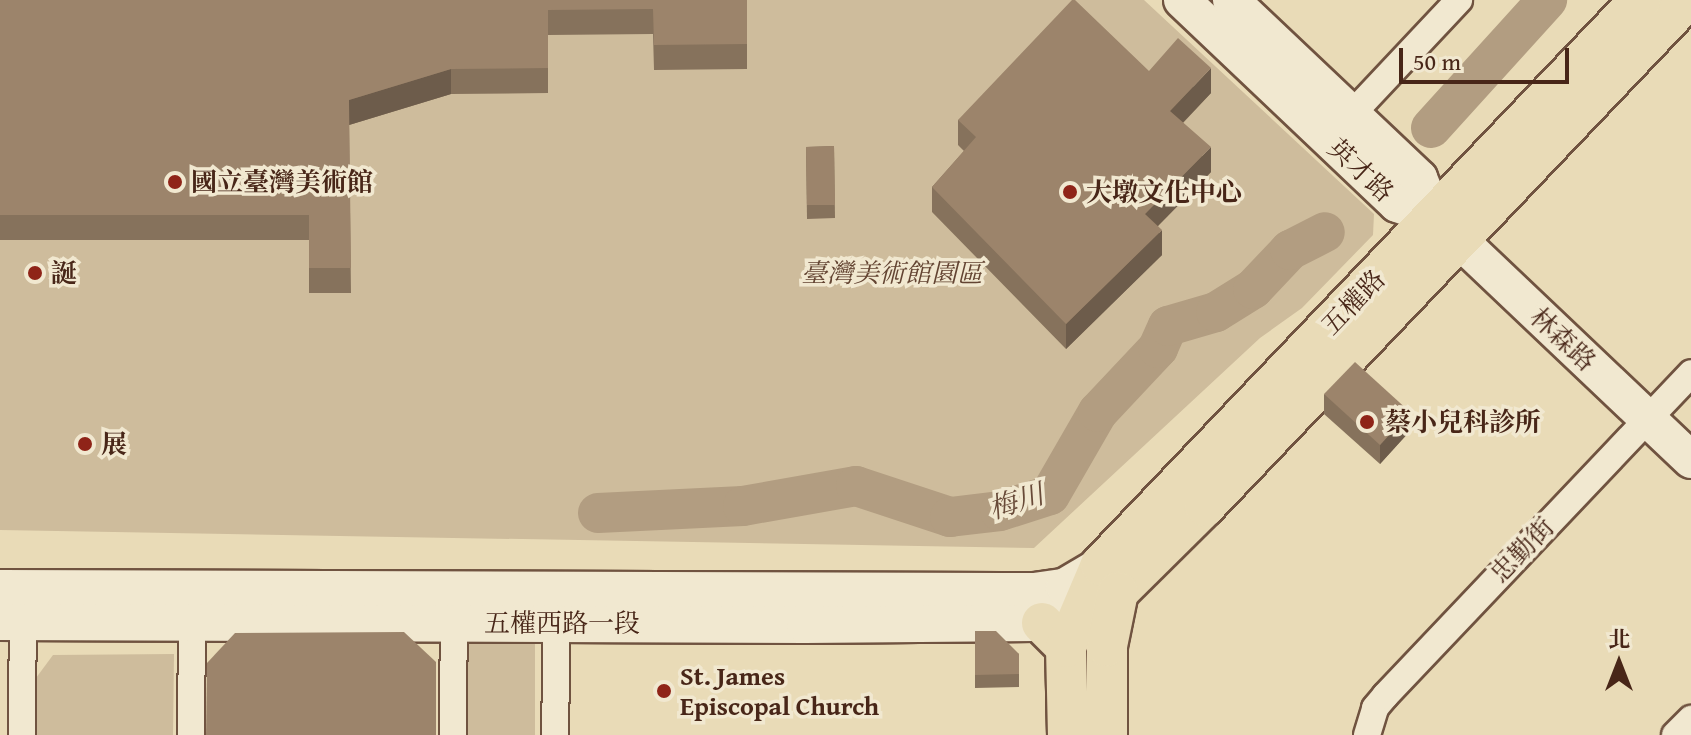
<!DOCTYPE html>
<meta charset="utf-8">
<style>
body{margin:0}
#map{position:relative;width:1691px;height:735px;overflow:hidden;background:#e9dbb7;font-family:"Gentium Book Plus","Noto Serif TC",serif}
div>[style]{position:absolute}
.green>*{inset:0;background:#cebc9c}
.river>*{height:40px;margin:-20px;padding:0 20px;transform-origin:20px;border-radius:20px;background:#b29d81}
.roads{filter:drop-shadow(2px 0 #705340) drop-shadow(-2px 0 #705340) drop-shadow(0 2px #705340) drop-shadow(0 -2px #705340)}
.minor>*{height:26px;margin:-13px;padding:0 13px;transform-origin:13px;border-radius:13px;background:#f1e8d0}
.secondary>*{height:36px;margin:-18px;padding:0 18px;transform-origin:18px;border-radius:18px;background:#f1e8d0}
.primary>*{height:40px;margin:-20px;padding:0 20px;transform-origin:20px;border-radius:20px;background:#e9dbb7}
.wall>*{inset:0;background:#86725c}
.shaded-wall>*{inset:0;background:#6d5c4b}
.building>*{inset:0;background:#9c846b}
.dots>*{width:22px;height:22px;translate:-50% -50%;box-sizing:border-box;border:4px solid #f1e8d0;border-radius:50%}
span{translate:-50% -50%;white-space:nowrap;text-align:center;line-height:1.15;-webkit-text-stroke:7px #f1e8d0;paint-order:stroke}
.street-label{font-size:26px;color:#482618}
.poi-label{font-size:26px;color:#482618;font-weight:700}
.left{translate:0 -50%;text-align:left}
.park-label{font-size:26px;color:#634432;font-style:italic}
.water-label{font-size:28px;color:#684a38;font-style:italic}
.north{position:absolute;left:1579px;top:623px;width:80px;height:80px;-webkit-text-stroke:6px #f1e8d0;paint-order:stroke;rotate:0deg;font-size:22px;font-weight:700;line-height:32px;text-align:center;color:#482618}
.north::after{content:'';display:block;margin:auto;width:28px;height:36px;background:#482618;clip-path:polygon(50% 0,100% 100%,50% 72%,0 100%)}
.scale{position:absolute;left:1399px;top:48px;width:170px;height:36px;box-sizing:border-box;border:4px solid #482618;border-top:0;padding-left:10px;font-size:24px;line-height:28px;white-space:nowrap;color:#482618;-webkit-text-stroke:6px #f1e8d0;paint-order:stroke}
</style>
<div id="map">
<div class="green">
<i style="clip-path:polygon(0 0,1144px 0,1374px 214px,1373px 235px,1302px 308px,1260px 338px,1034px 548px,0 530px)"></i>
<i style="clip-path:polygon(456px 641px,535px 641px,535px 735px,457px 735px)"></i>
<i style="clip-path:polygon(174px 654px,173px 735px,36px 735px,36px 678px,53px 655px)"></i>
</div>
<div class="river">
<i style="left:1431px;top:128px;width:173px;rotate:-47.8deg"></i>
<i style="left:598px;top:513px;width:145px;rotate:-2.8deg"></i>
<i style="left:743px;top:506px;width:115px;rotate:-10deg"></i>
<i style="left:856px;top:486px;width:99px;rotate:18.3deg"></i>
<i style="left:950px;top:517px;width:50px;rotate:-6.8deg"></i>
<i style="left:1000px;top:511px;width:52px;rotate:-17.7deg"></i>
<i style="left:1050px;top:495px;width:96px;rotate:-60deg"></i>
<i style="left:1098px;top:412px;width:88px;rotate:-46.8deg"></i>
<i style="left:1158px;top:348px;width:24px;rotate:-66deg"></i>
<i style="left:1168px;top:326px;width:50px;rotate:-16.3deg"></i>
<i style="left:1216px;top:312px;width:44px;rotate:-31.9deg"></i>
<i style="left:1253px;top:289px;width:54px;rotate:-46.5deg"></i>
<i style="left:1290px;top:250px;width:39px;rotate:-27deg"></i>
</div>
<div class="roads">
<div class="minor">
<i style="left:1351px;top:115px;width:158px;rotate:-46.8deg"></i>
<i style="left:22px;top:735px;width:128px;rotate:-89.6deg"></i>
<i style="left:191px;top:735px;width:113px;rotate:-89.5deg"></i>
<i style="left:453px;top:735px;width:128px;rotate:-89.6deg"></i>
<i style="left:555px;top:735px;width:128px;rotate:-89.1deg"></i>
<i style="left:1367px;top:735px;width:28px;rotate:-73deg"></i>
<i style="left:1375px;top:708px;width:16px;rotate:-50deg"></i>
<i style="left:1385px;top:696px;width:445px;rotate:-46.5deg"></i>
<i style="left:1675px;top:735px;width:23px;rotate:-45deg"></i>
</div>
<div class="secondary">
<i style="left:1182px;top:0;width:296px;rotate:43.5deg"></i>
<i style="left:1397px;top:204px;width:40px;rotate:18.9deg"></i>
<i style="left:1231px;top:0;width:259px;rotate:43.4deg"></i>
<i style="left:1419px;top:178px;width:42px;rotate:67.7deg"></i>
<i style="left:1435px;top:217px;width:353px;rotate:43.5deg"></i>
<i style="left:0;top:588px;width:1034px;rotate:0.17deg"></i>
<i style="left:1034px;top:591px;width:30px;rotate:-8deg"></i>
<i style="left:1064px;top:587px;width:43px;rotate:-30.7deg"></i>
<i style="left:0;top:622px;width:805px;rotate:0.21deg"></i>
<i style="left:805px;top:625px;width:229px;rotate:-0.5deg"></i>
<i style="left:1034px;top:623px;width:36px;rotate:-9deg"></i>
</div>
<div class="primary">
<i style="left:1083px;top:614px;width:41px;rotate:-32.2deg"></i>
<i style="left:1118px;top:592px;width:122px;rotate:-44.7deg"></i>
<i style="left:1205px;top:506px;width:699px;rotate:-46.39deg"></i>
<i style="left:1042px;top:623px;width:34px;rotate:45deg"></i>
<i style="left:1066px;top:647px;width:88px;rotate:88.7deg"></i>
<i style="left:1066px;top:647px;width:89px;rotate:-66.9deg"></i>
<i style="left:1101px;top:565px;width:781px;rotate:-46.35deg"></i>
<i style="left:1107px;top:735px;width:89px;rotate:-90deg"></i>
<i style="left:1107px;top:646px;width:55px;rotate:-78.5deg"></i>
</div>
</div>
<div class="wall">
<i style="clip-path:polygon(0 0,747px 0,747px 69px,654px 70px,653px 34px,548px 35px,548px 93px,451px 94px,349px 125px,351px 293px,309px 293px,309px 240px,0 240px)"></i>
<i style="clip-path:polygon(1149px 71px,1211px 93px,1183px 123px,1211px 172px,1158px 226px,1162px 255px,1066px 349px,932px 212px,932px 187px,964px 151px,958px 145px,958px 120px)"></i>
<i style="clip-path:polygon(834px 146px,835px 218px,807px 219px,806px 147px)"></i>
<i style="clip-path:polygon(1324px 394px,1410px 431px,1380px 464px,1324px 414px)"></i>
<i style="clip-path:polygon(975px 631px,1019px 654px,1019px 687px,975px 688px)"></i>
</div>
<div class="shaded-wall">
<i style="clip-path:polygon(1211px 68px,1211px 93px,1170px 136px,1170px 111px)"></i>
<i style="clip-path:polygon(451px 69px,451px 94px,349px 125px,349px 100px)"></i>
<i style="clip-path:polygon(1211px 147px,1211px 172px,1145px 239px,1145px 214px)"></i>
<i style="clip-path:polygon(1162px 230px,1162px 255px,1066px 349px,1066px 324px)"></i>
<i style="clip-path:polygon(1410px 412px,1410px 431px,1380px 464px,1380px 445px)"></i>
</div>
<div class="building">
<i style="clip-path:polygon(0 0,747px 0,747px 44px,654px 45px,653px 9px,548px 10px,548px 68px,451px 69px,349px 100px,351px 268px,309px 268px,309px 215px,0 215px)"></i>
<i style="clip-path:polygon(1072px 0,1075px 0,1149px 71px,1178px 38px,1211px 68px,1170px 111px,1211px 147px,1145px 214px,1162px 230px,1066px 324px,932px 187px,976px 137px,958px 120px)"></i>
<i style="clip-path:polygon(834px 146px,835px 205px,807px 205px,806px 147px)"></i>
<i style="clip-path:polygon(1355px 362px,1410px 412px,1380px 445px,1324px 394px)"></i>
<i style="clip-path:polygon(975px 631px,996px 631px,1019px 654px,1019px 674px,975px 675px)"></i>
<i style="clip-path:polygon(404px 632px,436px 662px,436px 735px,206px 735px,207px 663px,235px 633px)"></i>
</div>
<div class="dots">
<i style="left:175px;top:182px;background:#8f2418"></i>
<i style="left:1070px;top:192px;background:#8f2418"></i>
<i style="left:35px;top:273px;background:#8f2418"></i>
<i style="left:1367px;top:422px;background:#8f2418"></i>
<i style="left:85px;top:444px;background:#8f2418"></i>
<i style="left:664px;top:691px;background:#8f2418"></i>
</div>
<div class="street-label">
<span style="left:1361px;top:170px;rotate:43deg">英才路</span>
<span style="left:1353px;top:302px;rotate:-46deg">五權路</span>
<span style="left:1563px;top:339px;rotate:43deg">林森路</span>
<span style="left:1522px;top:550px;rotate:-46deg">忠勤街</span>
<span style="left:562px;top:623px">五權西路一段</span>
</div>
<div class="poi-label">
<span class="left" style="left:191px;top:182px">國立臺灣美術館</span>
<span class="left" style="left:1086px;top:192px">大墩文化中心</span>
<span class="left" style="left:51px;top:273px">誕</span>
<span class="left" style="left:1385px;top:422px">蔡小兒科診所</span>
<span class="left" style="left:101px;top:444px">展</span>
<span class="left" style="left:680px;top:691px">St. James<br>Episcopal Church</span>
</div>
<div class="park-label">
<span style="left:892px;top:273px">臺灣美術館園區</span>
</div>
<div class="water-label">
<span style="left:1016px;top:501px;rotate:-18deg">梅川</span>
</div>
<div class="north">北</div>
<div class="scale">50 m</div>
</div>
